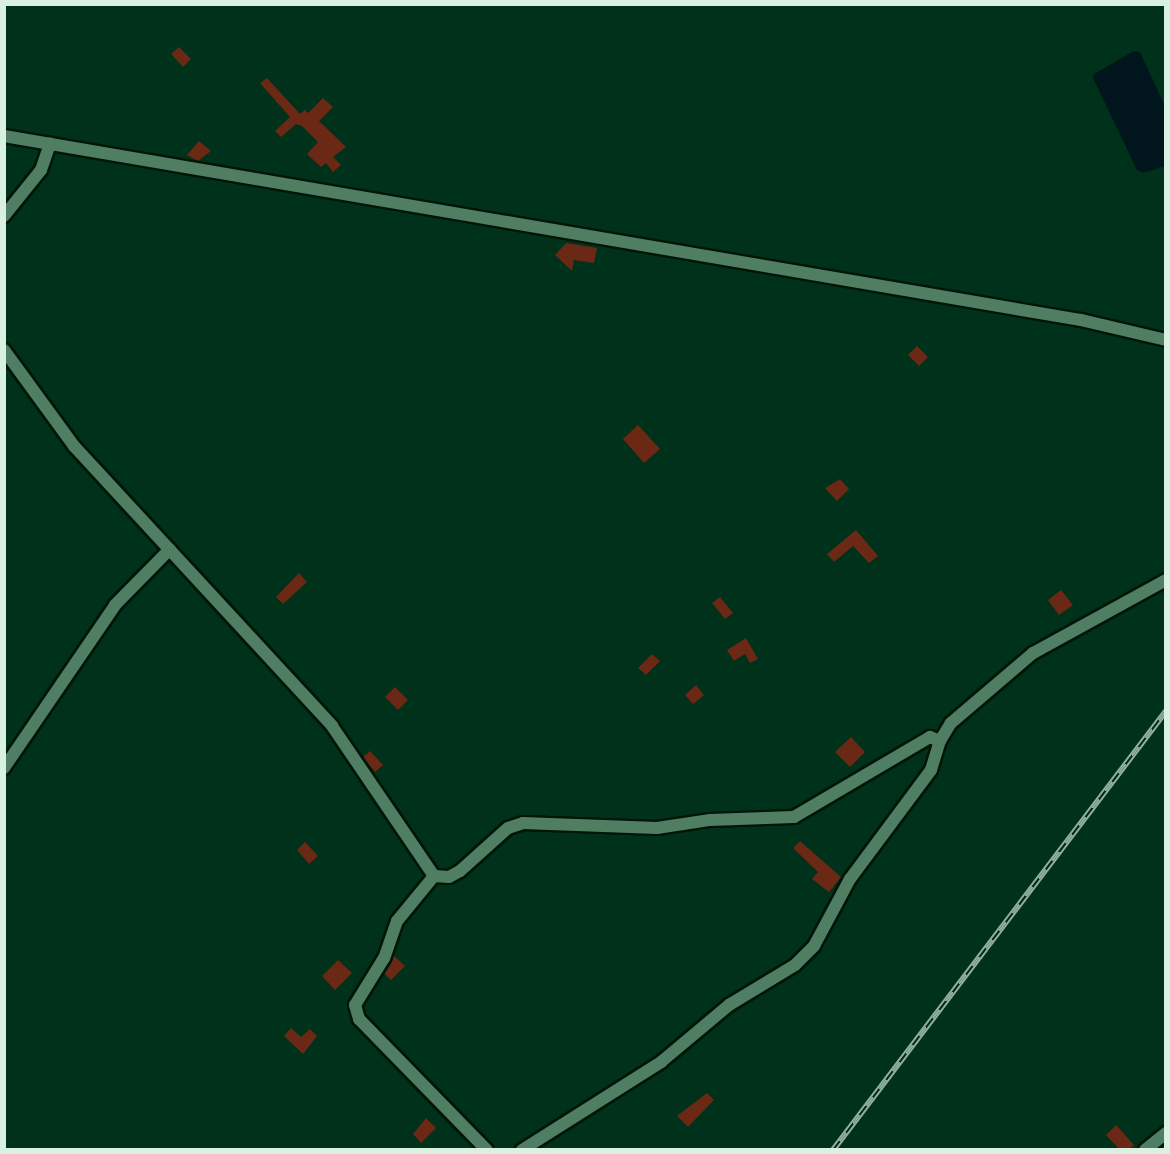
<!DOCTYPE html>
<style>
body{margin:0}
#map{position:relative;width:1170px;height:1154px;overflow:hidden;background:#00311a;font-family:"Roboto Condensed",sans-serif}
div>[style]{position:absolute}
.water>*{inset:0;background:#00161c}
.building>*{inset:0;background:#6b2814}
.roads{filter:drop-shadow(2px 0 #011609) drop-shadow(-2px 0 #011609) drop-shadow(0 2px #011609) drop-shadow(0 -2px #011609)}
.minor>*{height:12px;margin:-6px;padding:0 6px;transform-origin:6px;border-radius:6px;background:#507e62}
.rail>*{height:6px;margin-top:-3px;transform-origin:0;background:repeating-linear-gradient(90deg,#032514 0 11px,#90b19e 0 22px);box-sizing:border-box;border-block:2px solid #90b19e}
span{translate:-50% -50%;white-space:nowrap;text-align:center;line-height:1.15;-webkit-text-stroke:4.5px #032514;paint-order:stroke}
.frame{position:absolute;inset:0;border:6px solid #d9f1e1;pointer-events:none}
</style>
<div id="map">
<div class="water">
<i style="clip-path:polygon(1134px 51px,1140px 52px,1165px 106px,1165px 166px,1143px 173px,1137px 170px,1093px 78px,1094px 74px)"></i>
</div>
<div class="building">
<i style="clip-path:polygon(179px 47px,191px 59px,183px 67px,171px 54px)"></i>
<i style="clip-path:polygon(267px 78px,300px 114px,305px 110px,308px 113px,323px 98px,333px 107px,319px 121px,346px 147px,333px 157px,341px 165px,333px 172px,326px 163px,321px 167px,307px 154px,318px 142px,302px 126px,296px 124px,281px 137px,275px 131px,290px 117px,260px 83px)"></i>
<i style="clip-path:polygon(199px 141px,211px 151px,198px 161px,187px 155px)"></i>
<i style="clip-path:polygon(566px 243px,597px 248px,594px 263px,574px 260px,572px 271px,555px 255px)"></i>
<i style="clip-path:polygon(917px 346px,928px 357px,919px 366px,908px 355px)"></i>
<i style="clip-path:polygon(638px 425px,660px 449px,644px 463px,623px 439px)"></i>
<i style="clip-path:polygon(840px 479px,849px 489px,837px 501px,825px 488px)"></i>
<i style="clip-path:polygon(856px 530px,878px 556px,869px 563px,853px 546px,834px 562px,827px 554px)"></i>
<i style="clip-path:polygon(299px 573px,307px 582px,283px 604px,276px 597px)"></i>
<i style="clip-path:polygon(1061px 590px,1073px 605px,1059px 615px,1048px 600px)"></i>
<i style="clip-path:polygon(720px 597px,733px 613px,725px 619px,712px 603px)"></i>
<i style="clip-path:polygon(746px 638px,758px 659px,750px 663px,745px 654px,734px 661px,727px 650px)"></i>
<i style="clip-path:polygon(652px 654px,660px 661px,646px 675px,638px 668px)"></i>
<i style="clip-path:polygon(696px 685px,704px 695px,693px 704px,685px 695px)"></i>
<i style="clip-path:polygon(395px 687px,408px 700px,398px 710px,385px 697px)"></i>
<i style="clip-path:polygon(851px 737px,865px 752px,850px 767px,835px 752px)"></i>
<i style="clip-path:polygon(370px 751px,383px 765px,375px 772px,363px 757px)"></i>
<i style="clip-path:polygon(800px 841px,841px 877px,829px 892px,812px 879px,818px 872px,793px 848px)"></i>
<i style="clip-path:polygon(305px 842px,318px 856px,309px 864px,297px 850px)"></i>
<i style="clip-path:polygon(394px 956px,405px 966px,391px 980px,384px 973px)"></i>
<i style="clip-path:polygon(338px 960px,352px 973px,335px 990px,322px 976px)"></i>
<i style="clip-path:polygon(291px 1028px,301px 1037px,310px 1029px,317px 1036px,303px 1054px,284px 1036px)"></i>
<i style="clip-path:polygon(707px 1093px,714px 1100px,688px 1127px,677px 1116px)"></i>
<i style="clip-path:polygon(426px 1118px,436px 1128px,421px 1143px,413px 1134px)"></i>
<i style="clip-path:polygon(1116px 1125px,1134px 1145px,1130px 1149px,1119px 1149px,1106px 1135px)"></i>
</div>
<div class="roads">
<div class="minor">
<i style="left:4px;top:136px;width:1093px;rotate:9.7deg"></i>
<i style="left:1081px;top:320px;width:87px;rotate:13.2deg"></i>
<i style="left:4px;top:216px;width:59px;rotate:-51.2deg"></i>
<i style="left:41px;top:170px;width:28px;rotate:-71deg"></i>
<i style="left:4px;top:350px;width:119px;rotate:53.9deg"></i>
<i style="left:74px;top:446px;width:381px;rotate:47.3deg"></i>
<i style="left:332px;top:726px;width:181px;rotate:55.8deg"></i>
<i style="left:434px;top:876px;width:15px;rotate:4deg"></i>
<i style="left:449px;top:877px;width:13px;rotate:-29deg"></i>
<i style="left:460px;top:871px;width:64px;rotate:-41.9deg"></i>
<i style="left:508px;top:828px;width:16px;rotate:-18deg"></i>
<i style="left:523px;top:823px;width:134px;rotate:2.1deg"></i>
<i style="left:657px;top:828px;width:54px;rotate:-8.6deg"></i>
<i style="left:710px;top:820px;width:84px;rotate:-2deg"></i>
<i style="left:794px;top:817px;width:158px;rotate:-30.5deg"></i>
<i style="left:930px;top:737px;width:11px;rotate:22deg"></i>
<i style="left:4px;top:768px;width:197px;rotate:-55.7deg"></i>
<i style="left:115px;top:605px;width:78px;rotate:-45.5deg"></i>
<i style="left:434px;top:876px;width:58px;rotate:129.4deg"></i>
<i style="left:397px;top:921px;width:39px;rotate:109deg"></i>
<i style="left:384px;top:958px;width:55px;rotate:121.7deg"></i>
<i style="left:355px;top:1005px;width:15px;rotate:74deg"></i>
<i style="left:359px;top:1019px;width:183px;rotate:45.7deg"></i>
<i style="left:522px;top:1150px;width:165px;rotate:-32.3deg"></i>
<i style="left:661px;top:1062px;width:89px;rotate:-40deg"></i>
<i style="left:729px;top:1005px;width:77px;rotate:-31.2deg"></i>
<i style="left:795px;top:965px;width:27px;rotate:-45deg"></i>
<i style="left:814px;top:946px;width:76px;rotate:-61.8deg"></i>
<i style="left:850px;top:879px;width:136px;rotate:-53.4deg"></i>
<i style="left:931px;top:770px;width:30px;rotate:-73deg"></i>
<i style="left:940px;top:741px;width:21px;rotate:-59deg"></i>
<i style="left:951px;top:723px;width:108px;rotate:-40.5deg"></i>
<i style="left:1033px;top:653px;width:152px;rotate:-28.8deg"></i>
<i style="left:1145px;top:1150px;width:27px;rotate:-39deg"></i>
</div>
</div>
<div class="rail">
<i style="left:833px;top:1150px;width:551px;rotate:-52.82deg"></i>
</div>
<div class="frame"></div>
</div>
